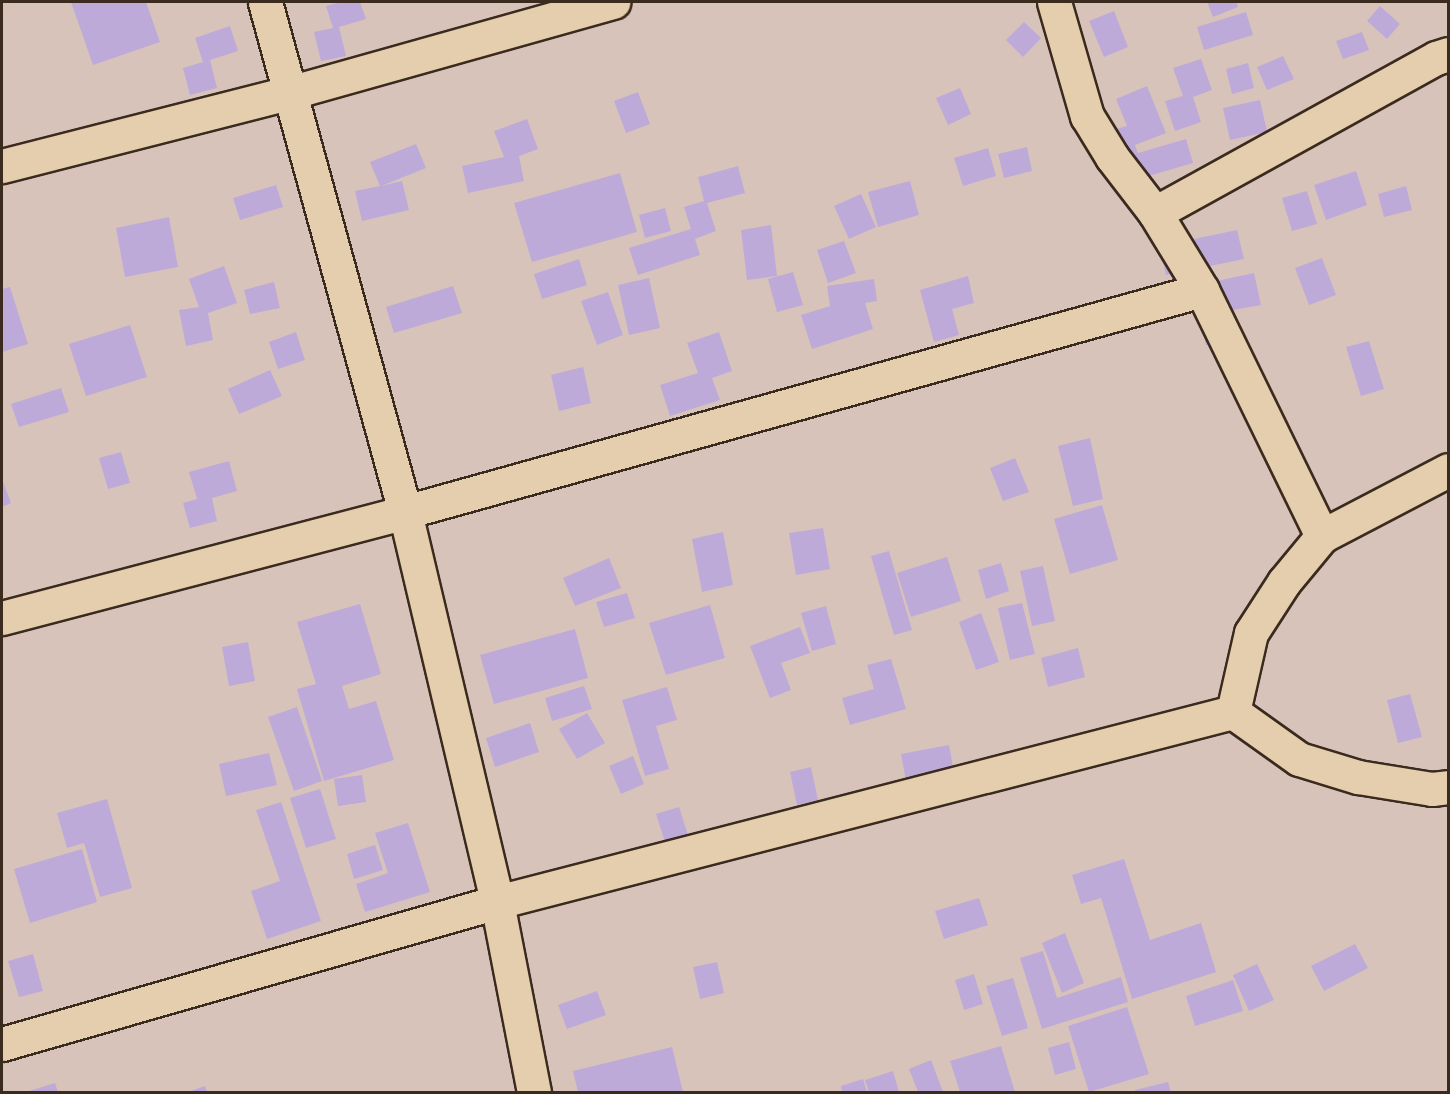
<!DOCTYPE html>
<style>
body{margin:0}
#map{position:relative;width:1450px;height:1094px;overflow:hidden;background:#d8c3ba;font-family:"Gochi Hand",sans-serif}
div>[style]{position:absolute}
.building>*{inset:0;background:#bdaad9}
.roads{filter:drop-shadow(2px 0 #3b2a1e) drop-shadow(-2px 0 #3b2a1e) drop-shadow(0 2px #3b2a1e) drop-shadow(0 -2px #3b2a1e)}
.street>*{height:33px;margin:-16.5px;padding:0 16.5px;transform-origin:16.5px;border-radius:16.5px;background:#e4cead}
span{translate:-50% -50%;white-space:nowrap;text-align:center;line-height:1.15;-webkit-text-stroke:4.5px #e4cead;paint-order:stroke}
.frame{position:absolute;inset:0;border:3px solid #3b2a1e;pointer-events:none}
</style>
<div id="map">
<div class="building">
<i style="clip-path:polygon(71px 2px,146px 2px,160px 42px,93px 65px)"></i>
<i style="clip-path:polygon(341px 2px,360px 2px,366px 19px,339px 27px,346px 56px,321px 61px,314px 32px,333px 28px,326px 6px)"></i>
<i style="clip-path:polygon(1207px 2px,1236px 2px,1238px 7px,1213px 17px)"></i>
<i style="clip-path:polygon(1380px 6px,1400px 24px,1387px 39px,1367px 21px)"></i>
<i style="clip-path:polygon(1114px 11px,1128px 47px,1104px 57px,1089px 21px)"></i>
<i style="clip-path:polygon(1246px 12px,1253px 35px,1204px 50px,1197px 27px)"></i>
<i style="clip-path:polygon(1024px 22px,1041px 38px,1023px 57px,1006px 40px)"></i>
<i style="clip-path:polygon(230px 26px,238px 51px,210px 60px,217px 88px,190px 95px,183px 68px,203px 62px,195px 38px)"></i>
<i style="clip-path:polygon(1362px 32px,1369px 50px,1343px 59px,1336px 41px)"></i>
<i style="clip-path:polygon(1283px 56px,1294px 79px,1267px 90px,1257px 67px)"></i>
<i style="clip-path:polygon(1201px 59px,1212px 90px,1193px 97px,1201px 122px,1175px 131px,1165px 101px,1183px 96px,1173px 68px)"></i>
<i style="clip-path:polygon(1248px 63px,1254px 88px,1232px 94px,1226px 69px)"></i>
<i style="clip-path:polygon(1147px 86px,1166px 133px,1135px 145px,1138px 153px,1186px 139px,1193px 163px,1118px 185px,1102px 133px,1127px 126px,1116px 99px)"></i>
<i style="clip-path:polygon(960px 88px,971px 114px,948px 125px,936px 98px)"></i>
<i style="clip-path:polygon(638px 92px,650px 124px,626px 133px,614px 101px)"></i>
<i style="clip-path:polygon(1260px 100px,1267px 132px,1230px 140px,1223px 108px)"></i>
<i style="clip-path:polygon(527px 119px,538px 149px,519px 156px,524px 181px,468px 193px,462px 166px,504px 157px,494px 131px)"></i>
<i style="clip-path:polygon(416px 144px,426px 168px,381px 186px,402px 181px,409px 210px,362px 221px,355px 191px,380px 186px,370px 162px)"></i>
<i style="clip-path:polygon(1027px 147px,1032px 171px,1004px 178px,998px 154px)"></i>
<i style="clip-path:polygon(988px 148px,996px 176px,963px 186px,954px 158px)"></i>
<i style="clip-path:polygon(738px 166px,745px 193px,707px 203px,716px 231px,695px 239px,700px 255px,638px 275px,629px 248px,691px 229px,684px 207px,704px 201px,698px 177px)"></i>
<i style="clip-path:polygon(1356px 171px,1367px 205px,1326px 220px,1314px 185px)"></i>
<i style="clip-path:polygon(620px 173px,637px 232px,532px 262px,514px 203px)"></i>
<i style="clip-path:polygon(910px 181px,919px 215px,878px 227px,868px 192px)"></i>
<i style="clip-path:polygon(276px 185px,283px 207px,240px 220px,233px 198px)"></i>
<i style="clip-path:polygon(1406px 186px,1412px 210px,1384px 217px,1378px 194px)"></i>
<i style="clip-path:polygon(1307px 191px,1317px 224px,1292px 231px,1282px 198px)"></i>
<i style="clip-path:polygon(861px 194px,876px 227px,849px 239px,834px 206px)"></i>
<i style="clip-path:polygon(665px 208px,671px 231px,645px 238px,639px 215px)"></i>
<i style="clip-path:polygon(169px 217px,178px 267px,125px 277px,116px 228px)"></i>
<i style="clip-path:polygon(771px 225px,777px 276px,747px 280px,741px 230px)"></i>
<i style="clip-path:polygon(1237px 230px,1244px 259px,1166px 275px,1160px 246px)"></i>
<i style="clip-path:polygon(844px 241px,856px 273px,828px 283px,817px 250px)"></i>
<i style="clip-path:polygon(1322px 258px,1336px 295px,1309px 305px,1295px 268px)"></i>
<i style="clip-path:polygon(579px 259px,587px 285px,542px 299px,534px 274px)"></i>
<i style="clip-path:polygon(224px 266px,237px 303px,208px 313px,213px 340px,186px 346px,179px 310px,199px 307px,189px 279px)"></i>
<i style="clip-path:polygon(793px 272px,803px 305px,777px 312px,768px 279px)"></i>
<i style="clip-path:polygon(1254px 273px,1261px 305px,1233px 310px,1239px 337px,1206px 345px,1200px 318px,1212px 282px)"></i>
<i style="clip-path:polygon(968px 276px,974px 303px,952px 309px,959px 335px,934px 342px,920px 290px)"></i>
<i style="clip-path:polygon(649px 278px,660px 328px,629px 335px,618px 285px)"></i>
<i style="clip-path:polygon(874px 279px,877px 301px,865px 303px,873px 329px,812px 349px,801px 315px,830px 306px,827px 286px)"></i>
<i style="clip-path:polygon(274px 282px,280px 308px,250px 314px,244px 290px)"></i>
<i style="clip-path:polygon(453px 286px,462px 313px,394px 333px,386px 307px)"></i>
<i style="clip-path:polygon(10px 287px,28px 344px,2px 352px,2px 289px)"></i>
<i style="clip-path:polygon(608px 292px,623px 335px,597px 345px,581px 301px)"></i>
<i style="clip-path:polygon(130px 325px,147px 377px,86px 396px,69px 344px)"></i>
<i style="clip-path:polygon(296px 332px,305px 360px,278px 369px,269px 342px)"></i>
<i style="clip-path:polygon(719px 332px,732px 371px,712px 378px,720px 400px,670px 416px,660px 385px,698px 373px,687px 343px)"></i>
<i style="clip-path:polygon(1369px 341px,1384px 389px,1361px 396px,1346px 347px)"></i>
<i style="clip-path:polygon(583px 367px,591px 403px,559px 411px,551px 375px)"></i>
<i style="clip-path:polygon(270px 370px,282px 396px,239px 414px,228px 389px)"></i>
<i style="clip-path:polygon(61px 388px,69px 412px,19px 427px,11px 404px)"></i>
<i style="clip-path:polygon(1090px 438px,1103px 499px,1073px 506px,1058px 446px)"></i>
<i style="clip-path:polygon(121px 452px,130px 483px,108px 489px,99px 458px)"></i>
<i style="clip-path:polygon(1015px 458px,1029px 492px,1003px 501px,990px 468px)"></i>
<i style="clip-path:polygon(229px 461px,237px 491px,212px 498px,217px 521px,190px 528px,183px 503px,197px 499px,189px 472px)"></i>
<i style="clip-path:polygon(2px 479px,11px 503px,2px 507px)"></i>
<i style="clip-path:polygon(1102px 505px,1118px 560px,1070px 574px,1054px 519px)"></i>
<i style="clip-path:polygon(823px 528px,830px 569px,796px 575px,789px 533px)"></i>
<i style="clip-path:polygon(723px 532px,733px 585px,702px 592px,692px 539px)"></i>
<i style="clip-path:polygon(889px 551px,912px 630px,894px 635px,871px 556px)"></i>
<i style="clip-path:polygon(947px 557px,961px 601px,911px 617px,897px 573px)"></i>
<i style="clip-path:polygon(609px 558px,621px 588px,575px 606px,563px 578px)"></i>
<i style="clip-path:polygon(1001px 563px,1009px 591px,986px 599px,978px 570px)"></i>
<i style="clip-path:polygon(1043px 566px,1055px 621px,1032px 626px,1020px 571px)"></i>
<i style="clip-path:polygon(627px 593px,635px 618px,604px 627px,596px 602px)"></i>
<i style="clip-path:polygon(1022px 603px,1035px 654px,1010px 660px,998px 608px)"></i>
<i style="clip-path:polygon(360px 604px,381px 674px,342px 686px,349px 709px,376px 701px,394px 760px,324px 781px,297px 689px,316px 684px,297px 622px)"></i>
<i style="clip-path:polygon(710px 605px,725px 658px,666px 675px,649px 623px)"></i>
<i style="clip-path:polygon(826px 606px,836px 644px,812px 651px,801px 613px)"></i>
<i style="clip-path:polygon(981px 613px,999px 662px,976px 670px,959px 622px)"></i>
<i style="clip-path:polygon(800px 627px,810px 653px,781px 663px,791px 690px,770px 698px,750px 646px)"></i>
<i style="clip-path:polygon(575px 629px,588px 678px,494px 704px,480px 655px)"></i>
<i style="clip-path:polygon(248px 642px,255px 681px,229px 686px,222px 647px)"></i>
<i style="clip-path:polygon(1078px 648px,1085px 677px,1048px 687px,1041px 658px)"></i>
<i style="clip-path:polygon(891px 659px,906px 709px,850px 725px,842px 698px,874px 689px,867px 665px)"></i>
<i style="clip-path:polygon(584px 686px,592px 709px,552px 721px,545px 698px)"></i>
<i style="clip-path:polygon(667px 687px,677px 720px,656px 726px,669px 769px,645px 776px,622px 700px)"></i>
<i style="clip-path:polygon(1410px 694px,1422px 737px,1398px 743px,1387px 700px)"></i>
<i style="clip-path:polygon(297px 707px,322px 781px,294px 791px,268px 717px)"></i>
<i style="clip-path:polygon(587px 713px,605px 743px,577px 759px,559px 729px)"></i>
<i style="clip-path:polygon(530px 723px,539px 752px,495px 767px,486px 738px)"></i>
<i style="clip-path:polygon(949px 745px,954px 772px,906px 781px,901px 754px)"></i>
<i style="clip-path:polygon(269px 753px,277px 785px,226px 796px,219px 764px)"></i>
<i style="clip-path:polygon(633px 756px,644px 784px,621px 794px,609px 766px)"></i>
<i style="clip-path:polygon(811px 767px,818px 800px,797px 805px,790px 772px)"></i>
<i style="clip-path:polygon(362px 775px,366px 802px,338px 806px,334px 779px)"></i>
<i style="clip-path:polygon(320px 789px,336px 839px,306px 848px,290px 798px)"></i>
<i style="clip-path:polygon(107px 799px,132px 888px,100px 897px,84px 843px,67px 848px,57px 813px)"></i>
<i style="clip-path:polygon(281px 802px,321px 921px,267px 939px,251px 891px,280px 881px,256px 810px)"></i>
<i style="clip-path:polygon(679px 807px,689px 838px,666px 845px,656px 814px)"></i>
<i style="clip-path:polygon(408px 823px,430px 892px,365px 912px,356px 884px,388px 873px,375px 833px)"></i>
<i style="clip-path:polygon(375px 845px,383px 870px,354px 879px,347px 854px)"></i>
<i style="clip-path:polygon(82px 849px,97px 902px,30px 923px,14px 869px)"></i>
<i style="clip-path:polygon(1124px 859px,1150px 940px,1201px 923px,1216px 972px,1132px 999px,1101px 898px,1081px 904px,1072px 875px)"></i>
<i style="clip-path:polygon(979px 898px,988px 925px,944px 939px,935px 911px)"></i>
<i style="clip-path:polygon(1065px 933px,1084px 983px,1062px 993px,1042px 943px)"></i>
<i style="clip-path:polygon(1355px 944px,1368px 968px,1324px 991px,1311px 966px)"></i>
<i style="clip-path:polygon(1043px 951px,1057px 998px,1121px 977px,1128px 1002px,1042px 1029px,1020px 958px)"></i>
<i style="clip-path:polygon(33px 954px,43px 991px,19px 997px,8px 961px)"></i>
<i style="clip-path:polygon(717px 962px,724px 993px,700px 999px,693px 967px)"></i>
<i style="clip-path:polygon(1257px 964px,1274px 1000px,1249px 1011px,1233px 975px)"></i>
<i style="clip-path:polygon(974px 974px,983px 1004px,964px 1010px,955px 980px)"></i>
<i style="clip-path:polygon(1013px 978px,1028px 1028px,1002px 1036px,986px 986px)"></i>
<i style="clip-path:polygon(1233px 980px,1243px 1011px,1195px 1026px,1186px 996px)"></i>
<i style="clip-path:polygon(597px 991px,606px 1015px,567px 1029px,558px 1005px)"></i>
<i style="clip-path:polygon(1127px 1007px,1149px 1074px,1089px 1092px,1068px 1026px)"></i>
<i style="clip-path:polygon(1069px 1042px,1076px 1069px,1055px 1075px,1048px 1048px)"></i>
<i style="clip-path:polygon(1001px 1046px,1015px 1092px,960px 1092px,950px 1061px)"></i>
<i style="clip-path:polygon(672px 1047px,683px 1092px,578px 1092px,573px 1071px)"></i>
<i style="clip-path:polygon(931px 1060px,943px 1092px,918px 1092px,909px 1069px)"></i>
<i style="clip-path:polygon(893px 1071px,899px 1092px,869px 1092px,865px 1080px)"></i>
<i style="clip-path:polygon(863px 1079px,867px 1092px,842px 1092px,841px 1086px)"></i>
<i style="clip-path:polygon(1168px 1082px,1171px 1092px,1135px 1092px,1135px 1090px)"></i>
<i style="clip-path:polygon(55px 1083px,58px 1092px,26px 1092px)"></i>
<i style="clip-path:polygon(205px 1086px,207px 1092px,188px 1092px)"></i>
</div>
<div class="roads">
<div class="street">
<i style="left:265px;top:2px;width:529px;rotate:74.65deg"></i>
<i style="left:405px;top:512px;width:401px;rotate:76.7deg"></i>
<i style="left:497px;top:902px;width:194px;rotate:79deg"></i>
<i style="left:1054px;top:2px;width:119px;rotate:73.9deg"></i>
<i style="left:1087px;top:116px;width:48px;rotate:58.6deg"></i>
<i style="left:1112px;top:157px;width:71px;rotate:52.5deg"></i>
<i style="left:1155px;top:213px;width:90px;rotate:58.6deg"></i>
<i style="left:1202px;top:290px;width:274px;rotate:64deg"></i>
<i style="left:2px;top:166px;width:296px;rotate:-14.3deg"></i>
<i style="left:289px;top:93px;width:337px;rotate:-15.7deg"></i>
<i style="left:1155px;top:213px;width:321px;rotate:-28.9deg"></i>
<i style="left:1436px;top:58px;width:13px;rotate:-18deg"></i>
<i style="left:2px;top:618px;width:417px;rotate:-14.7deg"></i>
<i style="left:405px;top:512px;width:827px;rotate:-15.56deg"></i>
<i style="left:1233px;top:712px;width:81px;rotate:-77.2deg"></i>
<i style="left:1251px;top:633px;width:61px;rotate:-57.1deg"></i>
<i style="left:1284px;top:582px;width:60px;rotate:-50.4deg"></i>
<i style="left:1322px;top:536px;width:142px;rotate:-27.6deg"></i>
<i style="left:2px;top:1044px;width:515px;rotate:-16.01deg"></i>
<i style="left:497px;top:902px;width:760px;rotate:-14.48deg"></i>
<i style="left:1233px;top:712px;width:81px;rotate:35.5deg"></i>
<i style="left:1299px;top:759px;width:62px;rotate:17deg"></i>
<i style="left:1358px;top:777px;width:75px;rotate:9.2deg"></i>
<i style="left:1432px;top:789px;width:16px;rotate:-7deg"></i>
</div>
</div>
<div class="frame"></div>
</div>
